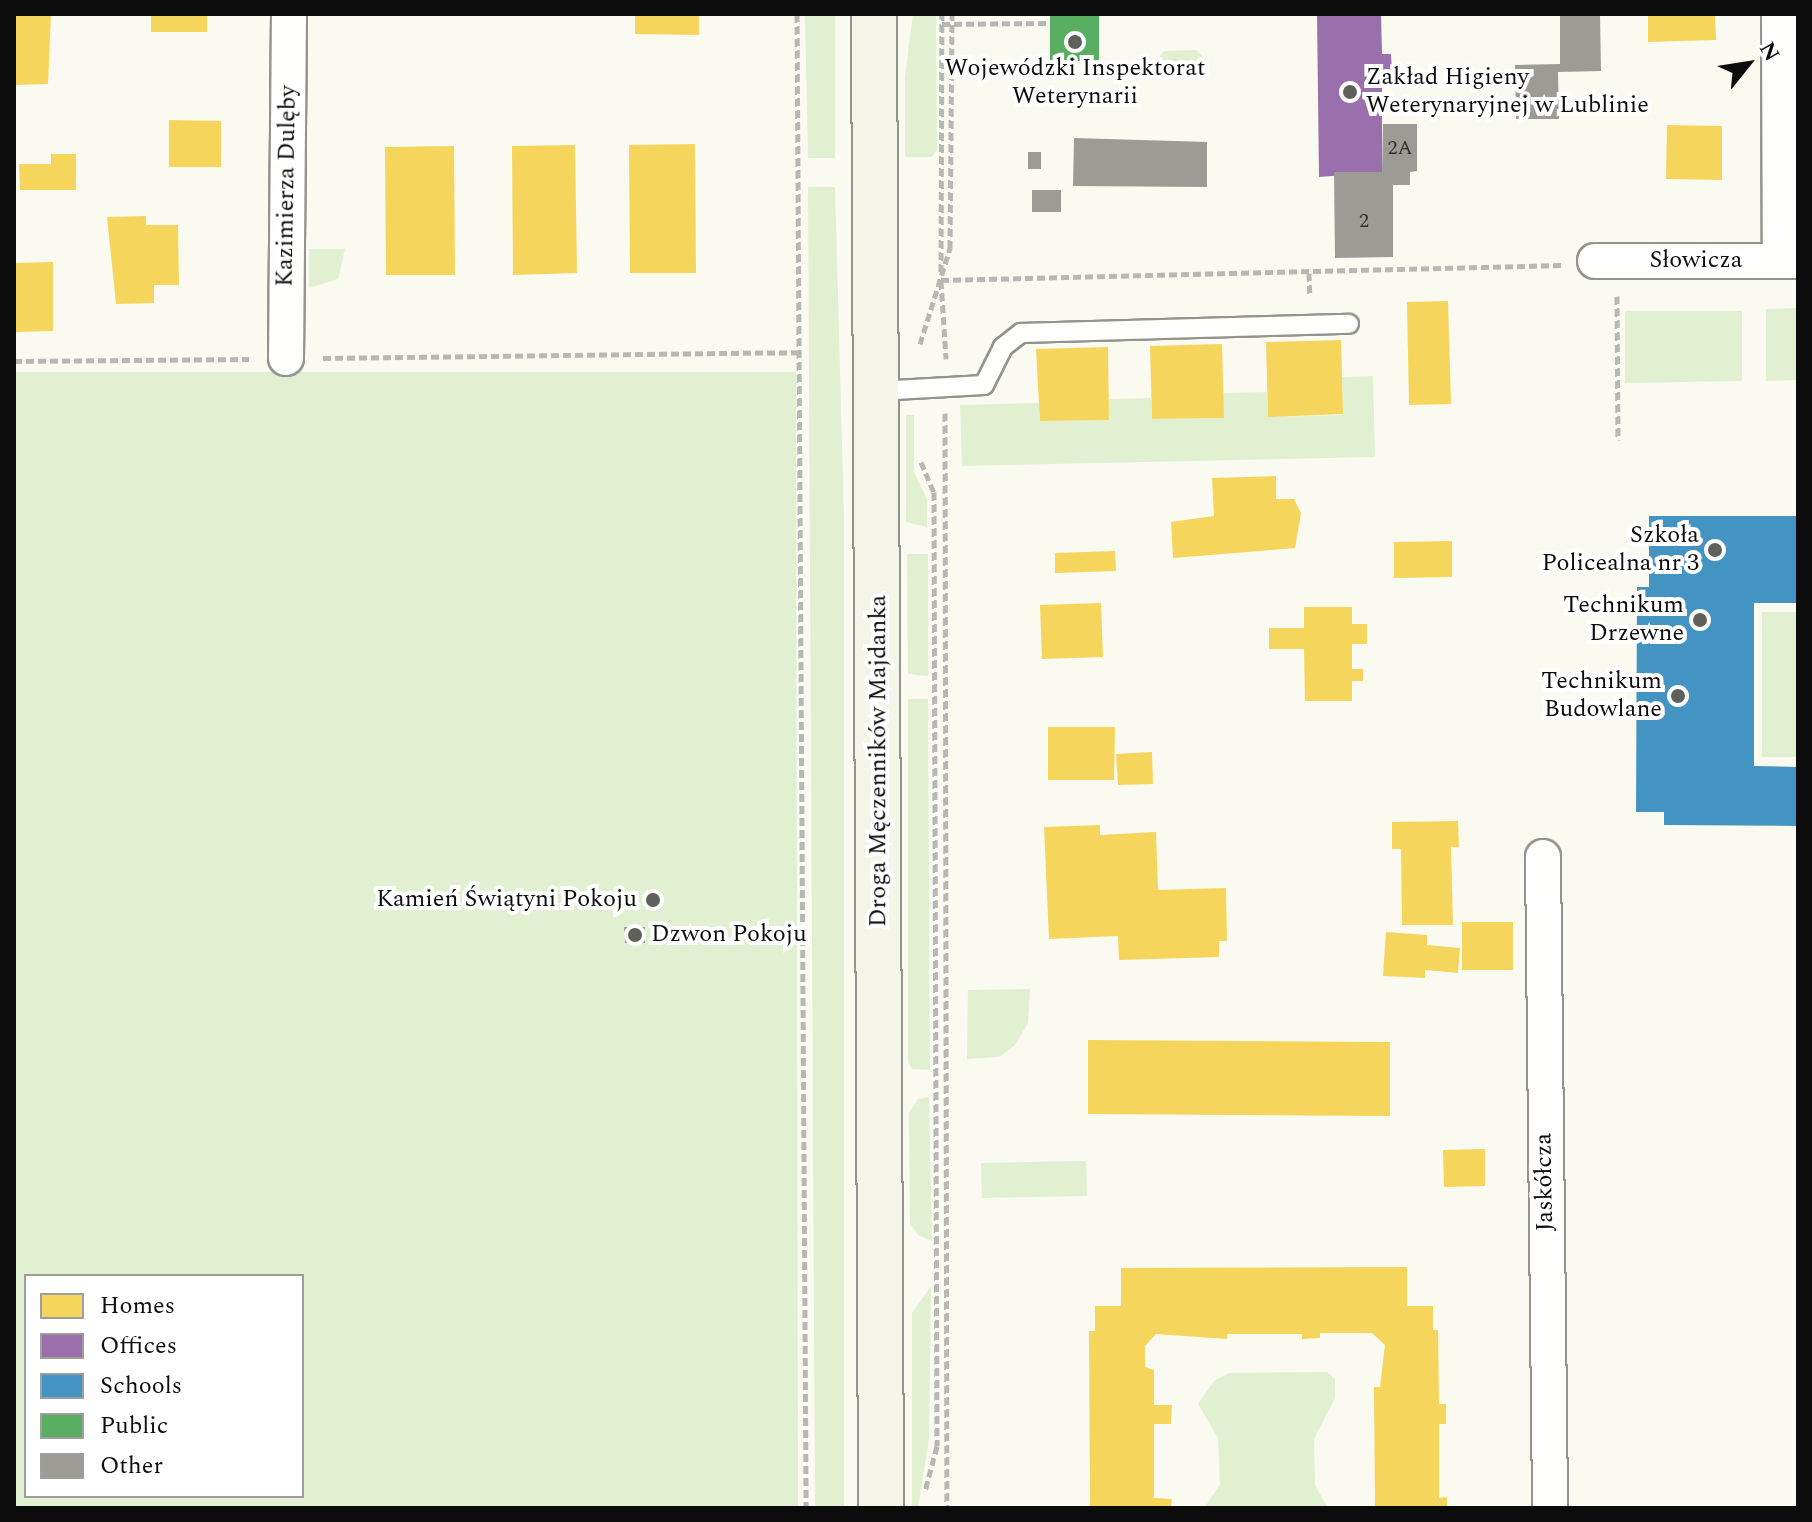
<!DOCTYPE html>
<meta charset="utf-8">
<style>
body{margin:0}
#map{position:relative;width:1812px;height:1522px;overflow:hidden;background:#fafaf0;font-family:Spectral,serif}
div>[style]{position:absolute}
.green>*{inset:0;background:#e1f0d0}
.homes>*{inset:0;background:#f6d55c}
.offices>*{inset:0;background:#9970ab}
.schools>*{inset:0;background:#4393c3}
.public>*{inset:0;background:#5aae61}
.building>*{inset:0;background:#9c9b96}
.path>*{height:5px;margin-top:-2.5px;transform-origin:0;background:repeating-linear-gradient(90deg,#b7b7b5 0 8px,transparent 0 12px)}
.roads{filter:drop-shadow(2px 0 #93938f) drop-shadow(-2px 0 #93938f) drop-shadow(0 2px #93938f) drop-shadow(0 -2px #93938f)}
.lane>*{height:18px;margin:-9px;padding:0 9px;transform-origin:9px;border-radius:9px;background:#fefefd}
.street>*{height:34px;margin:-17px;padding:0 17px;transform-origin:17px;border-radius:17px;background:#fefefd}
.secondary>*{height:44px;margin:-22px;padding:0 22px;transform-origin:22px;border-radius:22px;background:#f4f4e8}
.dots>*{width:22px;height:22px;translate:-50% -50%;box-sizing:border-box;border:4px solid #fff;border-radius:50%}
span{translate:-50% -50%;white-space:nowrap;text-align:center;line-height:1.15;-webkit-text-stroke:8px #fff;paint-order:stroke}
.number-label{font-size:20px;color:#30302e}
.number-label span{-webkit-text-stroke-width:0}
.poi-label{font-size:24px;color:#0c0c0c}
.left{translate:0 -50%;text-align:left}
.right{translate:-100% -50%;text-align:right}
.street-label{font-size:24px;color:#0c0c0c}
.frame{position:absolute;inset:0;border:16px solid #0c0c0c;pointer-events:none}
.legend{position:absolute;left:24px;top:1274px;width:280px;height:224px;box-sizing:border-box;background:#fff;border:2px solid #9e9e9e;margin:0;padding:10px 14px;list-style:none;font-size:24px;color:#0c0c0c}
.legend li{display:flex;align-items:center;gap:16px;height:40px}
.legend b{width:40px;border:2px solid #9e9e9e}
.north{position:absolute;left:1708px;top:24px;width:80px;height:80px;-webkit-text-stroke:6px #fff;paint-order:stroke;rotate:60deg;font-size:22px;font-weight:700;line-height:32px;text-align:center;color:#0c0c0c}
.north::after{content:'';display:block;margin:auto;width:28px;height:36px;background:#0c0c0c;clip-path:polygon(50% 0,100% 100%,50% 72%,0 100%)}
</style>
<div id="map">
<div class="green">
<i style="clip-path:polygon(805px 14px,835px 14px,835px 158px,808px 158px)"></i>
<i style="clip-path:polygon(913px 14px,936px 14px,937px 150px,932px 157px,905px 157px,905px 77px)"></i>
<i style="clip-path:polygon(1196px 50px,1206px 59px,1203px 73px,1166px 78px,1159px 73px,1155px 62px,1164px 51px)"></i>
<i style="clip-path:polygon(808px 187px,835px 187px,844px 517px,844px 1508px,815px 1508px)"></i>
<i style="clip-path:polygon(309px 249px,345px 249px,338px 279px,309px 288px)"></i>
<i style="clip-path:polygon(1798px 308px,1798px 380px,1766px 381px,1766px 309px)"></i>
<i style="clip-path:polygon(1625px 311px,1742px 311px,1742px 381px,1625px 383px)"></i>
<i style="clip-path:polygon(evenodd,14px 372px,796px 372px,798px 1508px,14px 1508px,14px 372px,26px 1276px,302px 1276px,302px 1496px,26px 1496px,26px 1276px)"></i>
<i style="clip-path:polygon(1373px 376px,1375px 457px,962px 466px,960px 405px,1039px 403px,1040px 421px,1109px 420px,1109px 399px,1151px 398px,1152px 419px,1223px 418px,1223px 393px,1267px 392px,1268px 417px,1343px 415px,1342px 377px)"></i>
<i style="clip-path:polygon(906px 415px,914px 415px,914px 472px,927px 499px,927px 527px,906px 522px)"></i>
<i style="clip-path:polygon(907px 554px,928px 554px,928px 676px,908px 674px)"></i>
<i style="clip-path:polygon(1762px 612px,1798px 612px,1798px 757px,1762px 757px)"></i>
<i style="clip-path:polygon(908px 699px,928px 699px,930px 1070px,912px 1069px,908px 1062px)"></i>
<i style="clip-path:polygon(1030px 989px,1028px 1023px,1015px 1045px,999px 1057px,967px 1059px,968px 990px)"></i>
<i style="clip-path:polygon(929px 1097px,932px 1241px,918px 1235px,910px 1223px,909px 1113px,918px 1099px)"></i>
<i style="clip-path:polygon(1086px 1161px,1087px 1196px,982px 1198px,981px 1163px)"></i>
<i style="clip-path:polygon(931px 1286px,929px 1439px,918px 1508px,912px 1508px,912px 1313px)"></i>
<i style="clip-path:polygon(1327px 1372px,1335px 1379px,1335px 1398px,1314px 1439px,1315px 1485px,1328px 1508px,1204px 1508px,1220px 1485px,1218px 1438px,1198px 1404px,1214px 1381px,1229px 1373px)"></i>
</div>
<div class="homes">
<i style="clip-path:polygon(14px 14px,51px 14px,48px 84px,14px 85px)"></i>
<i style="clip-path:polygon(151px 14px,207px 14px,207px 32px,151px 32px)"></i>
<i style="clip-path:polygon(635px 14px,699px 14px,699px 35px,635px 34px)"></i>
<i style="clip-path:polygon(1648px 14px,1715px 14px,1716px 40px,1648px 42px)"></i>
<i style="clip-path:polygon(169px 120px,221px 121px,221px 167px,169px 167px)"></i>
<i style="clip-path:polygon(1667px 125px,1722px 126px,1722px 180px,1666px 179px)"></i>
<i style="clip-path:polygon(695px 144px,696px 273px,630px 273px,629px 145px)"></i>
<i style="clip-path:polygon(575px 145px,577px 273px,513px 275px,512px 146px)"></i>
<i style="clip-path:polygon(454px 146px,455px 275px,386px 275px,385px 147px)"></i>
<i style="clip-path:polygon(51px 154px,76px 154px,76px 190px,20px 190px,19px 164px,51px 164px)"></i>
<i style="clip-path:polygon(146px 216px,146px 225px,178px 225px,179px 285px,154px 285px,154px 303px,116px 304px,107px 217px)"></i>
<i style="clip-path:polygon(53px 262px,53px 331px,14px 332px,14px 263px)"></i>
<i style="clip-path:polygon(1448px 301px,1451px 404px,1409px 405px,1407px 302px)"></i>
<i style="clip-path:polygon(1341px 340px,1343px 414px,1268px 417px,1266px 342px)"></i>
<i style="clip-path:polygon(1222px 344px,1224px 418px,1152px 419px,1150px 346px)"></i>
<i style="clip-path:polygon(1108px 347px,1109px 420px,1040px 421px,1036px 349px)"></i>
<i style="clip-path:polygon(1276px 476px,1276px 499px,1294px 499px,1301px 513px,1295px 548px,1173px 558px,1171px 522px,1214px 516px,1212px 478px)"></i>
<i style="clip-path:polygon(1452px 541px,1452px 577px,1394px 578px,1394px 542px)"></i>
<i style="clip-path:polygon(1115px 551px,1116px 571px,1055px 573px,1055px 553px)"></i>
<i style="clip-path:polygon(1101px 603px,1103px 657px,1042px 659px,1040px 605px)"></i>
<i style="clip-path:polygon(1304px 607px,1352px 607px,1352px 624px,1367px 624px,1367px 644px,1352px 644px,1352px 669px,1363px 669px,1363px 681px,1352px 681px,1352px 701px,1305px 701px,1304px 649px,1269px 649px,1269px 628px,1304px 628px)"></i>
<i style="clip-path:polygon(1048px 727px,1115px 727px,1114px 780px,1048px 780px)"></i>
<i style="clip-path:polygon(1152px 752px,1153px 784px,1118px 785px,1116px 754px)"></i>
<i style="clip-path:polygon(1458px 821px,1459px 847px,1451px 847px,1453px 925px,1402px 925px,1401px 849px,1392px 849px,1392px 822px)"></i>
<i style="clip-path:polygon(1100px 825px,1100px 835px,1156px 832px,1158px 890px,1226px 888px,1227px 941px,1219px 941px,1219px 957px,1119px 960px,1118px 936px,1049px 939px,1044px 827px)"></i>
<i style="clip-path:polygon(1462px 922px,1513px 922px,1513px 970px,1462px 970px)"></i>
<i style="clip-path:polygon(1386px 932px,1427px 935px,1427px 945px,1460px 948px,1458px 973px,1425px 970px,1425px 978px,1383px 976px)"></i>
<i style="clip-path:polygon(1088px 1040px,1390px 1042px,1390px 1116px,1088px 1114px)"></i>
<i style="clip-path:polygon(1485px 1149px,1485px 1186px,1444px 1187px,1443px 1150px)"></i>
<i style="clip-path:polygon(1407px 1267px,1407px 1306px,1433px 1306px,1433px 1330px,1438px 1330px,1439px 1404px,1446px 1404px,1446px 1424px,1439px 1424px,1439px 1498px,1447px 1497px,1447px 1508px,1375px 1508px,1374px 1387px,1380px 1387px,1385px 1345px,1372px 1333px,1320px 1333px,1320px 1338px,1302px 1339px,1302px 1334px,1227px 1334px,1227px 1339px,1156px 1334px,1145px 1346px,1145px 1367px,1154px 1370px,1154px 1405px,1172px 1405px,1171px 1424px,1154px 1424px,1154px 1498px,1172px 1499px,1171px 1508px,1090px 1508px,1089px 1331px,1095px 1331px,1095px 1306px,1121px 1306px,1121px 1268px)"></i>
</div>
<div class="offices">
<i style="clip-path:polygon(1317px 14px,1381px 14px,1382px 54px,1391px 54px,1392px 72px,1382px 73px,1382px 172px,1319px 177px)"></i>
</div>
<div class="schools">
<i style="clip-path:polygon(1649px 516px,1798px 516px,1798px 603px,1754px 603px,1754px 766px,1798px 767px,1798px 826px,1664px 825px,1664px 812px,1636px 812px,1637px 587px,1649px 587px)"></i>
</div>
<div class="public">
<i style="clip-path:polygon(1050px 14px,1099px 14px,1099px 61px,1050px 61px)"></i>
</div>
<div class="building">
<i style="clip-path:polygon(1560px 14px,1600px 14px,1601px 71px,1558px 72px,1559px 119px,1516px 119px,1515px 65px,1560px 64px)"></i>
<i style="clip-path:polygon(1383px 124px,1417px 124px,1417px 171px,1410px 172px,1410px 185px,1393px 185px,1393px 257px,1335px 258px,1334px 172px,1382px 172px)"></i>
<i style="clip-path:polygon(1074px 138px,1207px 142px,1207px 187px,1073px 186px)"></i>
<i style="clip-path:polygon(1028px 152px,1041px 152px,1041px 169px,1028px 169px)"></i>
<i style="clip-path:polygon(1032px 190px,1061px 190px,1061px 212px,1032px 212px)"></i>
<i style="clip-path:polygon(624px 927px,645px 927px,645px 943px,625px 943px)"></i>
</div>
<div class="path">
<i style="left:797px;top:14px;width:1494px;rotate:89.65deg"></i>
<i style="left:942px;top:24px;width:108px;rotate:-0.5deg"></i>
<i style="left:941px;top:272px;width:258px;rotate:-89.8deg"></i>
<i style="left:1309px;top:273px;width:23px;rotate:88deg"></i>
<i style="left:941px;top:280px;width:621px;rotate:-1.38deg"></i>
<i style="left:941px;top:281px;width:78px;rotate:86.3deg"></i>
<i style="left:1617px;top:296px;width:144px;rotate:89.6deg"></i>
<i style="left:920px;top:344px;width:101px;rotate:-72.6deg"></i>
<i style="left:950px;top:248px;width:234px;rotate:-89.5deg"></i>
<i style="left:323px;top:358px;width:480px;rotate:-0.7deg"></i>
<i style="left:14px;top:361px;width:235px;rotate:-0.5deg"></i>
<i style="left:945px;top:413px;width:1095px;rotate:89.9deg"></i>
<i style="left:921px;top:462px;width:33px;rotate:67deg"></i>
<i style="left:934px;top:492px;width:954px;rotate:89.82deg"></i>
<i style="left:937px;top:1446px;width:47px;rotate:104.9deg"></i>
</div>
<div class="roads">
<div class="lane">
<i style="left:877px;top:391px;width:107px;rotate:-3.2deg"></i>
<i style="left:984px;top:385px;width:42px;rotate:-63.4deg"></i>
<i style="left:1003px;top:347px;width:23px;rotate:-38deg"></i>
<i style="left:1021px;top:333px;width:328px;rotate:-1.6deg"></i>
</div>
<div class="street">
<i style="left:1779px;top:14px;width:247px;rotate:89.8deg"></i>
<i style="left:1595px;top:261px;width:203px"></i>
<i style="left:286px;top:358px;width:344px;rotate:-89.5deg"></i>
<i style="left:1543px;top:857px;width:651px;rotate:89.38deg"></i>
</div>
<div class="secondary">
<i style="left:874px;top:14px;width:1494px;rotate:89.73deg"></i>
</div>
</div>
<div class="dots">
<i style="left:1075px;top:42px;background:#5f5f5c"></i>
<i style="left:1350px;top:92px;background:#5f5f5c"></i>
<i style="left:1715px;top:550px;background:#5f5f5c"></i>
<i style="left:1700px;top:620px;background:#5f5f5c"></i>
<i style="left:1678px;top:696px;background:#5f5f5c"></i>
<i style="left:653px;top:900px;background:#5f5f5c"></i>
<i style="left:635px;top:935px;background:#5f5f5c"></i>
</div>
<div class="number-label">
<span style="left:1400px;top:148px">2A</span>
<span style="left:1364px;top:221px">2</span>
</div>
<div class="poi-label">
<span style="left:1075px;top:83px">Wojewódzki Inspektorat<br>Weterynarii</span>
<span class="left" style="left:1366px;top:92px">Zakład Higieny<br>Weterynaryjnej w Lublinie</span>
<span class="right" style="left:1699px;top:550px">Szkoła<br>Policealna nr 3</span>
<span class="right" style="left:1684px;top:620px">Technikum<br>Drzewne</span>
<span class="right" style="left:1662px;top:696px">Technikum<br>Budowlane</span>
<span class="right" style="left:637px;top:900px">Kamień Świątyni Pokoju</span>
<span class="left" style="left:651px;top:935px">Dzwon Pokoju</span>
</div>
<div class="street-label">
<span style="left:287px;top:186px;rotate:-89deg">Kazimierza Dulęby</span>
<span style="left:1696px;top:261px">Słowicza</span>
<span style="left:879px;top:761px;rotate:-90deg">Droga Męczenników Majdanka</span>
<span style="left:1545px;top:1182px;rotate:-91deg">Jaskółcza</span>
</div>
<div class="frame"></div>
<ul class="legend">
<li><b style="height:22px;background:#f6d55c"></b>Homes</li>
<li><b style="height:22px;background:#9970ab"></b>Offices</li>
<li><b style="height:22px;background:#4393c3"></b>Schools</li>
<li><b style="height:22px;background:#5aae61"></b>Public</li>
<li><b style="height:22px;background:#9c9b96"></b>Other</li>
</ul>
<div class="north">N</div>
</div>
